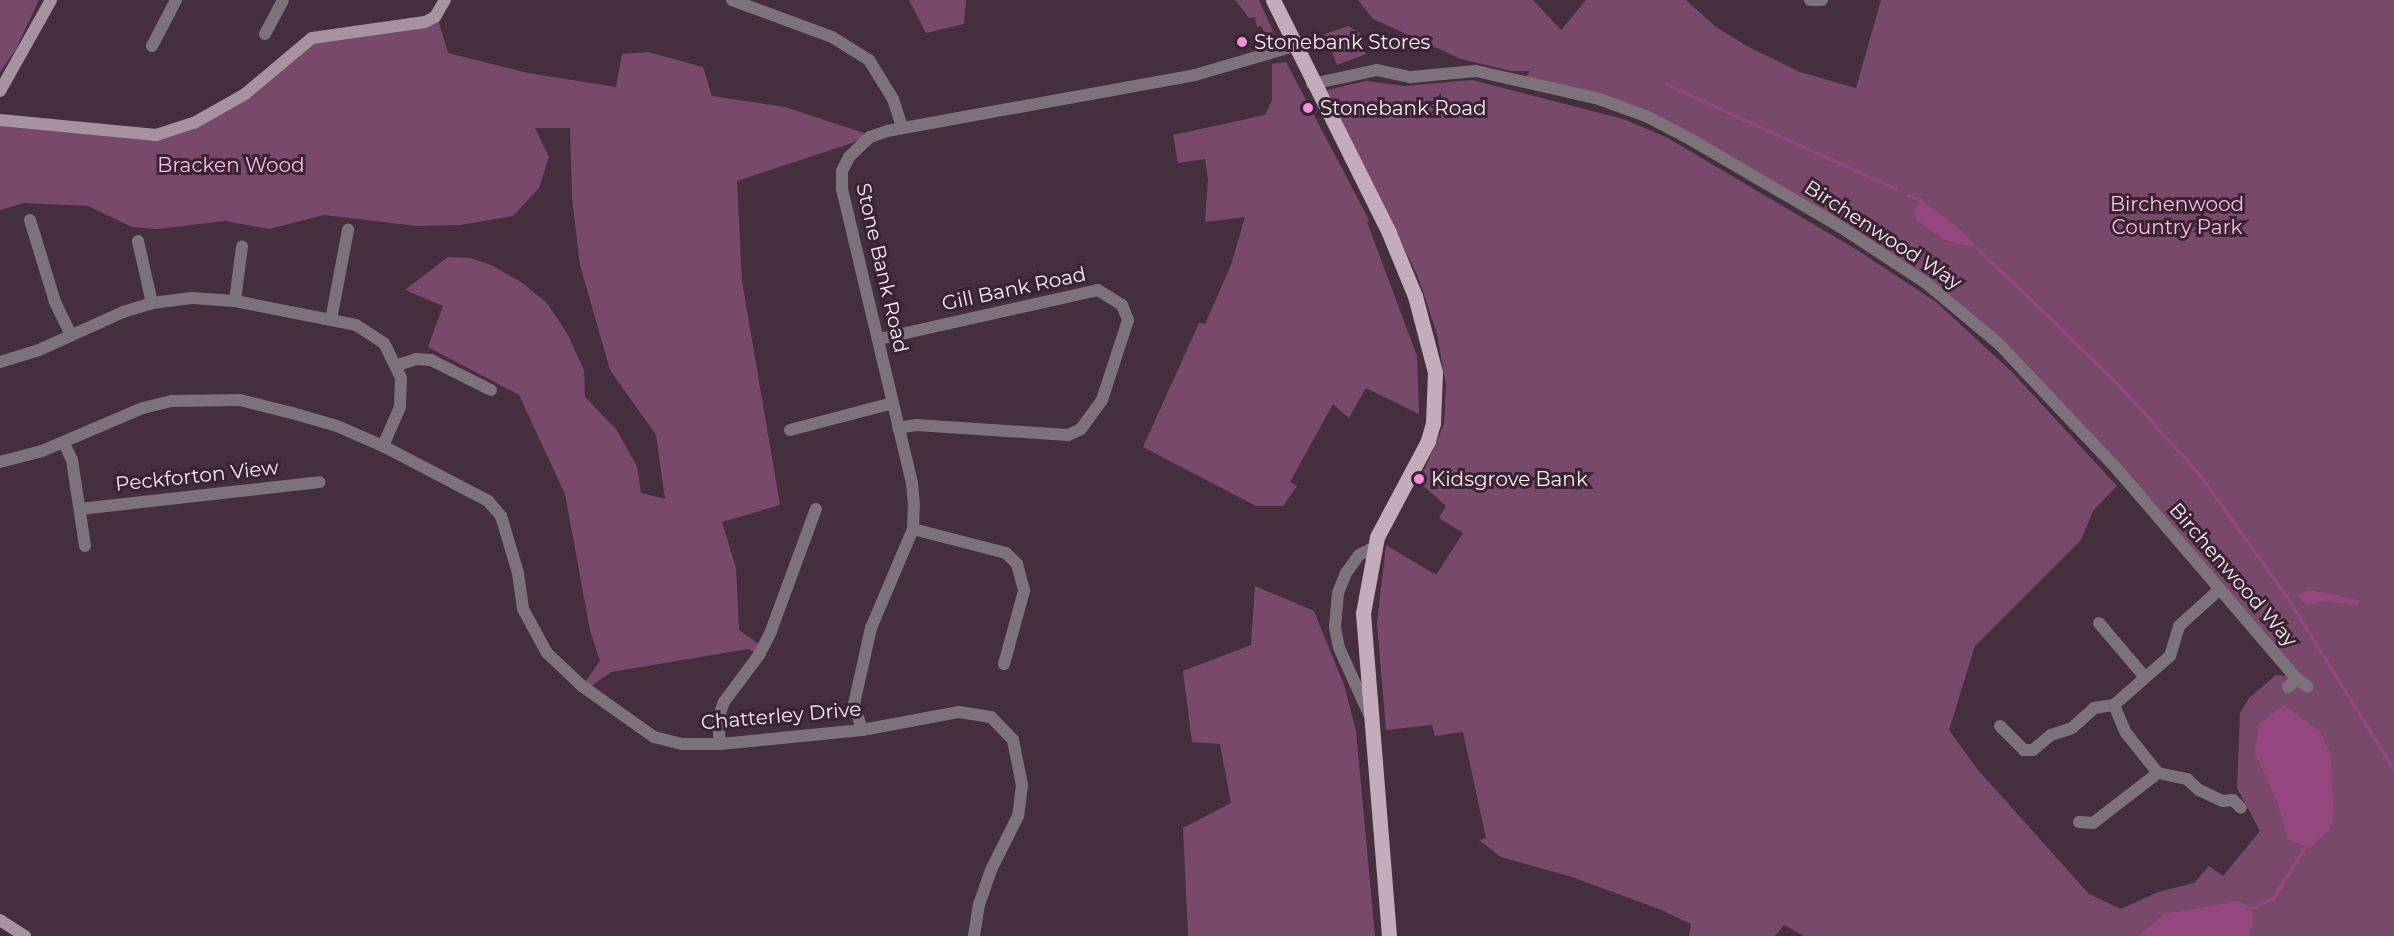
<!DOCTYPE html>
<style>
body{margin:0}
#map{position:relative;width:2394px;height:936px;overflow:hidden;background:#452e3e;font-family:Montserrat,sans-serif}
div>[style]{position:absolute}
.green>*{inset:0;background:#79496b}
.water>*{inset:0;background:#94477f}
.stream>*{height:3px;margin:-1.5px;padding:0 1.5px;transform-origin:1.5px;border-radius:1.5px;background:#94477f}
.street>*{height:12px;margin:-6px;padding:0 6px;transform-origin:6px;border-radius:6px;background:#7e727a}
.secondary>*{height:12px;margin:-6px;padding:0 6px;transform-origin:6px;border-radius:6px;background:#a6939f}
.primary>*{height:15px;margin:-7.5px;padding:0 7.5px;transform-origin:7.5px;border-radius:7.5px;background:#c4acbc}
.dots>*{width:16px;height:16px;translate:-50% -50%;box-sizing:border-box;border:3px solid #3a2433;border-radius:50%}
span{translate:-50% -50%;white-space:nowrap;text-align:center;line-height:1.15;-webkit-text-stroke:6px #3a2433;paint-order:stroke}
.poi-label{font-size:20px;color:#f7e8f2}
.left{translate:0 -50%;text-align:left}
.park-label{font-size:20px;color:#fdbce8}
.street-label{font-size:20px;color:#f7e8f2}
</style>
<div id="map">
<div class="green">
<i style="clip-path:polygon(0 0,39px 0,15px 51px,0 72px)"></i>
<i style="clip-path:polygon(909px 0,966px 0,964px 24px,926px 33px)"></i>
<i style="clip-path:polygon(1235px 0,1259px 0,1276px 38px,1272px 45px,1261px 26px,1257px 27px,1255px 17px,1249px 18px)"></i>
<i style="clip-path:polygon(1358px 0,1533px 0,1561px 30px,1586px 0,1686px 0,1716px 27px,1747px 46px,1800px 72px,1856px 88px,1881px 0,2394px 0,2394px 936px,1804px 936px,1784px 925px,1775px 936px,1689px 936px,1691px 924px,1659px 909px,1572px 877px,1501px 857px,1479px 840px,1486px 838px,1463px 732px,1435px 736px,1432px 725px,1386px 730px,1377px 623px,1386px 545px,1436px 575px,1463px 533px,1439px 518px,1446px 506px,1419px 482px,1444px 424px,1446px 385px,1437px 334px,1418px 277px,1327px 90px,1366px 81px,1405px 86px,1472px 80px,1623px 119px,1666px 137px,1857px 250px,1936px 302px,2012px 372px,2117px 486px,2093px 511px,2081px 540px,1975px 646px,1949px 730px,1978px 770px,2089px 894px,2121px 909px,2158px 892px,2194px 883px,2209px 866px,2223px 876px,2260px 831px,2237px 788px,2240px 713px,2249px 698px,2276px 675px,2294px 677px,1999px 344px,1918px 277px,1642px 114px,1523px 81px,1530px 71px,1511px 71px,1461px 59px,1373px 19px)"></i>
<i style="clip-path:polygon(438px 19px,448px 53px,528px 73px,616px 87px,622px 54px,648px 52px,703px 67px,712px 96px,785px 107px,873px 136px,737px 181px,742px 281px,780px 505px,722px 522px,736px 568px,739px 630px,763px 647px,759px 655px,748px 649px,611px 672px,587px 689px,582px 686px,600px 661px,590px 630px,565px 494px,519px 395px,428px 347px,443px 306px,405px 290px,448px 257px,470px 258px,491px 265px,521px 282px,547px 303px,568px 335px,584px 370px,585px 397px,616px 429px,637px 466px,641px 493px,665px 499px,656px 435px,610px 370px,580px 265px,572px 198px,570px 128px,535px 128px,549px 157px,539px 188px,513px 216px,460px 225px,417px 226px,324px 215px,269px 229px,225px 221px,157px 229px,132px 227px,88px 206px,24px 203px,0 210px,0 125px,157px 139px,194px 123px,315px 41px)"></i>
<i style="clip-path:polygon(1348px 26px,1359px 32px,1366px 54px,1337px 65px,1325px 34px)"></i>
<i style="clip-path:polygon(1286px 62px,1369px 220px,1367px 222px,1417px 356px,1419px 414px,1366px 388px,1349px 418px,1333px 404px,1290px 482px,1297px 486px,1283px 506px,1256px 506px,1143px 447px,1199px 323px,1205px 324px,1231px 265px,1245px 217px,1205px 222px,1208px 179px,1205px 159px,1178px 163px,1173px 135px,1265px 115px,1272px 100px,1272px 64px)"></i>
<i style="clip-path:polygon(1255px 586px,1314px 611px,1344px 685px,1356px 731px,1375px 936px,1188px 936px,1183px 828px,1231px 803px,1220px 744px,1192px 742px,1183px 671px,1251px 645px)"></i>
</div>
<div class="water">
<i style="clip-path:polygon(1921px 200px,1960px 229px,1977px 248px,1945px 240px,1916px 220px,1915px 210px)"></i>
<i style="clip-path:polygon(2309px 590px,2345px 597px,2361px 601px,2358px 605px,2324px 601px,2306px 605px,2297px 596px)"></i>
<i style="clip-path:polygon(2284px 705px,2320px 731px,2331px 755px,2334px 817px,2329px 830px,2310px 848px,2288px 840px,2278px 804px,2255px 753px,2259px 723px)"></i>
<i style="clip-path:polygon(2238px 901px,2251px 908px,2254px 921px,2249px 936px,2139px 936px,2164px 914px)"></i>
</div>
<div class="stream">
<i style="left:1666px;top:84px;width:253px;rotate:24.5deg"></i>
<i style="left:1908px;top:195px;width:14px;rotate:21deg"></i>
<i style="left:1977px;top:248px;width:193px;rotate:44deg"></i>
<i style="left:2116px;top:382px;width:124px;rotate:47.9deg"></i>
<i style="left:2199px;top:474px;width:153px;rotate:54.5deg"></i>
<i style="left:2288px;top:599px;width:201px;rotate:58.2deg"></i>
<i style="left:2251px;top:908px;width:24px;rotate:-24deg"></i>
<i style="left:2273px;top:898px;width:59px;rotate:-58.2deg"></i>
</div>
<div class="street">
<i style="left:732px;top:0;width:107px;rotate:20.3deg"></i>
<i style="left:832px;top:37px;width:44px;rotate:31.9deg"></i>
<i style="left:869px;top:60px;width:46px;rotate:58.4deg"></i>
<i style="left:893px;top:99px;width:29px;rotate:72deg"></i>
<i style="left:1810px;top:0;width:12px"></i>
<i style="left:265px;top:34px;width:38px;rotate:-62deg"></i>
<i style="left:152px;top:46px;width:52px;rotate:-62.4deg"></i>
<i style="left:1312px;top:84px;width:66px;rotate:-12.2deg"></i>
<i style="left:1377px;top:70px;width:35px;rotate:12deg"></i>
<i style="left:1411px;top:77px;width:65px;rotate:-5.3deg"></i>
<i style="left:1476px;top:71px;width:126px;rotate:12.8deg"></i>
<i style="left:1599px;top:99px;width:50px;rotate:19.9deg"></i>
<i style="left:1646px;top:116px;width:50px;rotate:27.6deg"></i>
<i style="left:1690px;top:139px;width:173px;rotate:30.3deg"></i>
<i style="left:1839px;top:226px;width:104px;rotate:33.2deg"></i>
<i style="left:1926px;top:283px;width:95px;rotate:39.9deg"></i>
<i style="left:1999px;top:344px;width:170px;rotate:46.7deg"></i>
<i style="left:2116px;top:468px;width:275px;rotate:49.4deg"></i>
<i style="left:2295px;top:677px;width:16px;rotate:38deg"></i>
<i style="left:30px;top:220px;width:86px;rotate:73deg"></i>
<i style="left:55px;top:302px;width:37px;rotate:64deg"></i>
<i style="left:138px;top:241px;width:64px;rotate:77.3deg"></i>
<i style="left:235px;top:301px;width:55px;rotate:-82.7deg"></i>
<i style="left:331px;top:320px;width:92px;rotate:-79.3deg"></i>
<i style="left:879px;top:339px;width:224px;rotate:-12.6deg"></i>
<i style="left:1098px;top:290px;width:28px;rotate:32deg"></i>
<i style="left:1122px;top:305px;width:16px;rotate:68deg"></i>
<i style="left:1128px;top:320px;width:84px;rotate:108deg"></i>
<i style="left:1102px;top:400px;width:36px;rotate:126deg"></i>
<i style="left:1081px;top:429px;width:14px;rotate:155deg"></i>
<i style="left:1068px;top:435px;width:152px;rotate:-176.2deg"></i>
<i style="left:916px;top:425px;width:18px;rotate:171deg"></i>
<i style="left:0;top:362px;width:41px;rotate:-17.1deg"></i>
<i style="left:39px;top:350px;width:92px;rotate:-24.3deg"></i>
<i style="left:123px;top:312px;width:30px;rotate:-17deg"></i>
<i style="left:152px;top:303px;width:40px;rotate:-7.1deg"></i>
<i style="left:192px;top:298px;width:43px;rotate:4deg"></i>
<i style="left:235px;top:301px;width:123px;rotate:11.2deg"></i>
<i style="left:356px;top:325px;width:33px;rotate:33deg"></i>
<i style="left:384px;top:343px;width:39px;rotate:64deg"></i>
<i style="left:401px;top:378px;width:29px;rotate:92deg"></i>
<i style="left:400px;top:407px;width:43px;rotate:113.6deg"></i>
<i style="left:398px;top:365px;width:19px;rotate:-18deg"></i>
<i style="left:416px;top:359px;width:15px;rotate:4deg"></i>
<i style="left:431px;top:360px;width:67px;rotate:26.6deg"></i>
<i style="left:790px;top:430px;width:106px;rotate:-14.7deg"></i>
<i style="left:64px;top:443px;width:19px;rotate:65deg"></i>
<i style="left:72px;top:460px;width:87px;rotate:81.4deg"></i>
<i style="left:0;top:462px;width:43px;rotate:-14.7deg"></i>
<i style="left:42px;top:451px;width:110px;rotate:-23.1deg"></i>
<i style="left:143px;top:408px;width:30px;rotate:-14deg"></i>
<i style="left:172px;top:401px;width:68px;rotate:-0.8deg"></i>
<i style="left:240px;top:400px;width:54px;rotate:14deg"></i>
<i style="left:292px;top:413px;width:47px;rotate:16.1deg"></i>
<i style="left:337px;top:426px;width:50px;rotate:23.5deg"></i>
<i style="left:383px;top:446px;width:119px;rotate:27.6deg"></i>
<i style="left:488px;top:501px;width:20px;rotate:49deg"></i>
<i style="left:501px;top:516px;width:59px;rotate:73.4deg"></i>
<i style="left:518px;top:573px;width:36px;rotate:82deg"></i>
<i style="left:523px;top:609px;width:50px;rotate:61.4deg"></i>
<i style="left:547px;top:653px;width:48px;rotate:43.3deg"></i>
<i style="left:582px;top:686px;width:88px;rotate:35.3deg"></i>
<i style="left:654px;top:737px;width:29px;rotate:14deg"></i>
<i style="left:682px;top:744px;width:38px"></i>
<i style="left:720px;top:744px;width:143px;rotate:-5.6deg"></i>
<i style="left:862px;top:730px;width:99px;rotate:-10.5deg"></i>
<i style="left:959px;top:712px;width:32px;rotate:9deg"></i>
<i style="left:991px;top:717px;width:32px;rotate:46deg"></i>
<i style="left:1013px;top:740px;width:46px;rotate:78.7deg"></i>
<i style="left:1022px;top:785px;width:31px;rotate:97deg"></i>
<i style="left:1018px;top:816px;width:60px;rotate:116.6deg"></i>
<i style="left:991px;top:870px;width:36px;rotate:109deg"></i>
<i style="left:979px;top:904px;width:32px;rotate:99deg"></i>
<i style="left:80px;top:509px;width:241px;rotate:-6.4deg"></i>
<i style="left:913px;top:529px;width:96px;rotate:14.5deg"></i>
<i style="left:1006px;top:553px;width:16px;rotate:45deg"></i>
<i style="left:1017px;top:564px;width:28px;rotate:75deg"></i>
<i style="left:1024px;top:591px;width:76px;rotate:105.3deg"></i>
<i style="left:2099px;top:623px;width:70px;rotate:49.7deg"></i>
<i style="left:2288px;top:687px;width:12px;rotate:-42deg"></i>
<i style="left:2114px;top:705px;width:30px;rotate:67deg"></i>
<i style="left:2126px;top:733px;width:51px;rotate:51.3deg"></i>
<i style="left:2158px;top:773px;width:30px;rotate:12deg"></i>
<i style="left:2187px;top:779px;width:16px;rotate:43deg"></i>
<i style="left:2199px;top:790px;width:26px;rotate:25deg"></i>
<i style="left:2223px;top:801px;width:10px;rotate:-6deg"></i>
<i style="left:2233px;top:800px;width:11px;rotate:45deg"></i>
<i style="left:1369px;top:714px;width:72px;rotate:-114.4deg"></i>
<i style="left:1339px;top:648px;width:21px;rotate:-101deg"></i>
<i style="left:1335px;top:627px;width:34px;rotate:-85deg"></i>
<i style="left:1338px;top:593px;width:22px;rotate:-68deg"></i>
<i style="left:1346px;top:573px;width:22px;rotate:-54deg"></i>
<i style="left:1359px;top:555px;width:16px;rotate:-27deg"></i>
<i style="left:2000px;top:726px;width:34px;rotate:45deg"></i>
<i style="left:2024px;top:750px;width:9px"></i>
<i style="left:2033px;top:750px;width:23px;rotate:-40deg"></i>
<i style="left:2051px;top:735px;width:22px;rotate:-18deg"></i>
<i style="left:2072px;top:728px;width:30px;rotate:-42deg"></i>
<i style="left:2094px;top:708px;width:20px;rotate:-9deg"></i>
<i style="left:2114px;top:705px;width:74px;rotate:-41.2deg"></i>
<i style="left:2170px;top:656px;width:31px;rotate:-73deg"></i>
<i style="left:2179px;top:626px;width:55px;rotate:-42.1deg"></i>
<i style="left:862px;top:730px;width:27px;rotate:-107deg"></i>
<i style="left:854px;top:704px;width:78px;rotate:-77.4deg"></i>
<i style="left:871px;top:628px;width:108px;rotate:-67deg"></i>
<i style="left:913px;top:529px;width:23px;rotate:-88deg"></i>
<i style="left:914px;top:506px;width:23px;rotate:-95deg"></i>
<i style="left:912px;top:483px;width:302px;rotate:-103.4deg"></i>
<i style="left:842px;top:189px;width:18px;rotate:-90deg"></i>
<i style="left:842px;top:171px;width:16px;rotate:-63deg"></i>
<i style="left:849px;top:157px;width:29px;rotate:-44deg"></i>
<i style="left:870px;top:137px;width:18px;rotate:-19deg"></i>
<i style="left:887px;top:131px;width:313px;rotate:-10.3deg"></i>
<i style="left:1195px;top:75px;width:103px;rotate:-16.3deg"></i>
<i style="left:720px;top:744px;width:25px;rotate:-95deg"></i>
<i style="left:718px;top:719px;width:18px;rotate:-71deg"></i>
<i style="left:724px;top:702px;width:59px;rotate:-53.3deg"></i>
<i style="left:759px;top:655px;width:27px;rotate:-63deg"></i>
<i style="left:771px;top:631px;width:130px;rotate:-69.8deg"></i>
<i style="left:2079px;top:822px;width:14px;rotate:4deg"></i>
<i style="left:2093px;top:823px;width:82px;rotate:-37.6deg"></i>
</div>
<div class="secondary">
<i style="left:0;top:91px;width:104px;rotate:-60.7deg"></i>
<i style="left:0;top:120px;width:157px;rotate:5.5deg"></i>
<i style="left:156px;top:135px;width:40px;rotate:-18deg"></i>
<i style="left:194px;top:123px;width:59px;rotate:-29.6deg"></i>
<i style="left:245px;top:94px;width:87px;rotate:-39.9deg"></i>
<i style="left:312px;top:38px;width:114px;rotate:-8.1deg"></i>
<i style="left:425px;top:22px;width:11px;rotate:-27deg"></i>
<i style="left:435px;top:17px;width:20px;rotate:-60deg"></i>
<i style="left:0;top:920px;width:30px;rotate:33deg"></i>
</div>
<div class="primary">
<i style="left:1273px;top:0;width:260px;rotate:63.5deg"></i>
<i style="left:1389px;top:233px;width:68px;rotate:67.6deg"></i>
<i style="left:1415px;top:296px;width:79px;rotate:75.3deg"></i>
<i style="left:1435px;top:372px;width:51px;rotate:92.2deg"></i>
<i style="left:1433px;top:423px;width:19px;rotate:106deg"></i>
<i style="left:1428px;top:441px;width:109px;rotate:118deg"></i>
<i style="left:1377px;top:537px;width:77px;rotate:100.4deg"></i>
<i style="left:1363px;top:613px;width:324px;rotate:85.4deg"></i>
</div>
<div class="dots">
<i style="left:1242px;top:42px;background:#f391d6"></i>
<i style="left:1308px;top:108px;background:#f391d6"></i>
<i style="left:1419px;top:479px;background:#f391d6"></i>
</div>
<div class="poi-label">
<span class="left" style="left:1254px;top:42px">Stonebank Stores</span>
<span class="left" style="left:1320px;top:108px">Stonebank Road</span>
<span class="left" style="left:1431px;top:479px">Kidsgrove Bank</span>
</div>
<div class="park-label">
<span style="left:231px;top:165px">Bracken Wood</span>
<span style="left:2177px;top:216px">Birchenwood<br>Country Park</span>
</div>
<div class="street-label">
<span style="left:1883px;top:235px;rotate:33deg">Birchenwood Way</span>
<span style="left:882px;top:268px;rotate:77deg">Stone Bank Road</span>
<span style="left:1014px;top:289px;rotate:-12deg">Gill Bank Road</span>
<span style="left:197px;top:476px;rotate:-6deg">Peckforton View</span>
<span style="left:2233px;top:575px;rotate:49deg">Birchenwood Way</span>
<span style="left:781px;top:716px;rotate:-5deg">Chatterley Drive</span>
</div>
</div>
